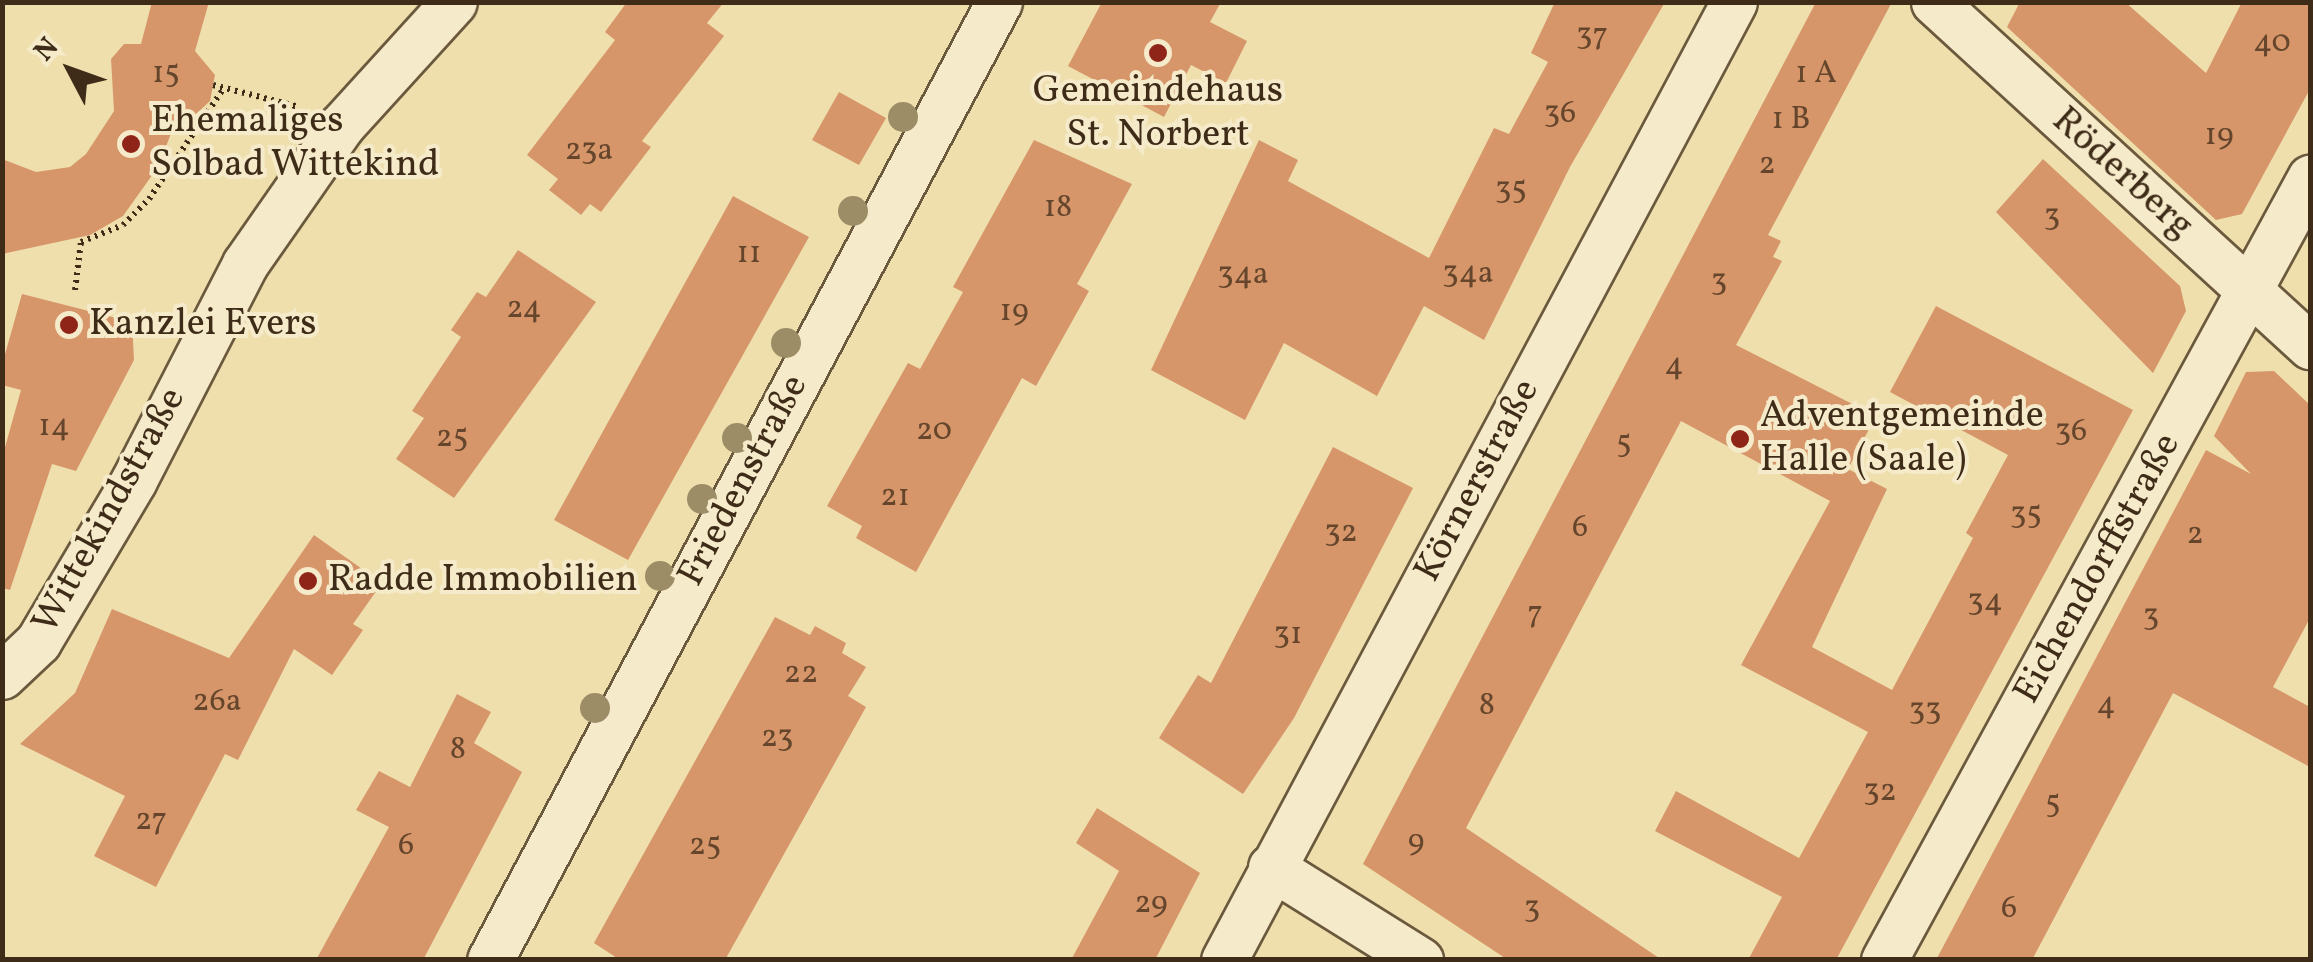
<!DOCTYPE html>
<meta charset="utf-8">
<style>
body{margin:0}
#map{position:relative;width:2313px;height:962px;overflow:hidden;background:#efdfad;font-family:Vollkorn,serif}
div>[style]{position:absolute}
.building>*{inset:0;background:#d6966a}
.path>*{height:6px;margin-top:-3px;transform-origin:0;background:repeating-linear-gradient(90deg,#3f2c18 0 2.5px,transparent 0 7.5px)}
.roads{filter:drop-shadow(2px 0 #6b593d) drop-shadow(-2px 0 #6b593d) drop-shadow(0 2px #6b593d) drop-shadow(0 -2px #6b593d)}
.minor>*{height:45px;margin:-22.5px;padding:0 22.5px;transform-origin:22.5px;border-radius:22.5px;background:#f5eaca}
.trees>*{width:30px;height:30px;margin:-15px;border-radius:50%;background:#9c8d67}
.dots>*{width:28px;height:28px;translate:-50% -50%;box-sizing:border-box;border:5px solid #f5eaca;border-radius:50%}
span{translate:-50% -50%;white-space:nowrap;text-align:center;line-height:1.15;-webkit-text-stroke:8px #f5eaca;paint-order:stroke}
.number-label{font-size:32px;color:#65462c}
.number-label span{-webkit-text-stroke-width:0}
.poi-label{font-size:38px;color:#3f2c18}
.left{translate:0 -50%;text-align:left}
.street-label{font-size:38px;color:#3f2c18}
.frame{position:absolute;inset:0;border:5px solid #3f2c18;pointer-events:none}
.north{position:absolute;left:20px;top:20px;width:100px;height:100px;-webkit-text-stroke:8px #f5eaca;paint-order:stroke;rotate:311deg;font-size:28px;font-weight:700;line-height:40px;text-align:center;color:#3f2c18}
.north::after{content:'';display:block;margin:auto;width:35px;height:45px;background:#3f2c18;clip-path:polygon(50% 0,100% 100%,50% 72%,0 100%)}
</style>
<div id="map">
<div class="building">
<i style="clip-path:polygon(152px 2px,209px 2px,195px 51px,215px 75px,210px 101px,196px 114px,179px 113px,158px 167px,123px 216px,90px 235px,2px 254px,2px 159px,36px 172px,70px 167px,86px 154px,114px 111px,111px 59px,124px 44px,141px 44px)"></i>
<i style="clip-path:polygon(627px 2px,724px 2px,707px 23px,724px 36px,642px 141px,651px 147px,601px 212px,590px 204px,581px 215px,549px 190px,558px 179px,527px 155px,615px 40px,605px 32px)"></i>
<i style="clip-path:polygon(1102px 2px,1221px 2px,1210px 22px,1247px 41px,1226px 83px,1191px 65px,1164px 117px,1068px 66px)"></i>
<i style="clip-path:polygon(1555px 2px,1665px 2px,1570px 167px,1484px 340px,1424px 306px,1377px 396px,1284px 343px,1245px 420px,1151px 370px,1259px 140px,1298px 160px,1288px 181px,1429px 258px,1494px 128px,1509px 134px,1548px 62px,1531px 53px)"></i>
<i style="clip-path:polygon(1816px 2px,1892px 2px,1768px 235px,1781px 241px,1773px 257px,1782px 261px,1736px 345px,1876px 416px,1848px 469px,1887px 489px,1812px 647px,1892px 690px,1973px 538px,1966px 533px,2008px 455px,1890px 392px,1936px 306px,2133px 410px,1836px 960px,1748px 960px,1782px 897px,1655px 831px,1676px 791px,1799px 858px,1868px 732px,1741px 665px,1830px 501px,1681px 421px,1466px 828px,1662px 960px,1508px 960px,1363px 864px)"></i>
<i style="clip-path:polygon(2020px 2px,2125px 2px,2206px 73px,2242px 2px,2310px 2px,2310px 89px,2242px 214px,2216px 220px,2007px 27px)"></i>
<i style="clip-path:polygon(839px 92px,886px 118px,859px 165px,812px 140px)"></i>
<i style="clip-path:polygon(1034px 140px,1132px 184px,1077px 284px,1089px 291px,1036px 386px,1022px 378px,916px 572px,856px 538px,862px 526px,827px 506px,908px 363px,920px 369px,963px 292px,953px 287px)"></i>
<i style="clip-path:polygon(2043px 159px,2180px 286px,2186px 311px,2153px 373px,1996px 212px)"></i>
<i style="clip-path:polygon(733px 196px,809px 237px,628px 560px,554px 520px)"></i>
<i style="clip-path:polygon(518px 250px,596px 302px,454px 498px,396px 459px,424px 418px,412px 411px,461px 337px,451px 330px,477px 292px,486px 297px)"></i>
<i style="clip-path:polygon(22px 294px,132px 322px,134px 360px,76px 471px,52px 464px,10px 590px,2px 588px,2px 458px,21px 390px,2px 385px,2px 365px)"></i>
<i style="clip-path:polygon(2274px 371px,2310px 405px,2310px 618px,2273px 687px,2310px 707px,2310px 767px,2173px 693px,2032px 960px,1936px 960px,2206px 450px,2251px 474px,2214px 436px,2246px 372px)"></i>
<i style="clip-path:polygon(1333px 447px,1413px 488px,1294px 718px,1243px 794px,1159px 738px,1198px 675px,1211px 683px)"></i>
<i style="clip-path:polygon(314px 535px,382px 583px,353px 624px,363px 630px,332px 675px,294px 649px,238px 760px,225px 754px,156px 887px,94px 856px,125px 796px,20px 744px,75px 693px,112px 609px,229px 658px)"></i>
<i style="clip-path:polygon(775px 617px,810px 635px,815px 626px,846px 643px,842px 653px,866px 667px,848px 696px,866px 707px,725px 960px,620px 960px,594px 943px)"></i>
<i style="clip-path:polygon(457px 694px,491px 712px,474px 743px,522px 772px,478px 856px,423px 960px,316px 960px,389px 827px,356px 810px,379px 771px,410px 787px)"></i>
<i style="clip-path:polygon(1097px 808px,1200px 873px,1155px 960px,1071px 960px,1119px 871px,1076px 843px)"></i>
</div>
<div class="path">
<i style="left:213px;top:85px;width:89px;rotate:14.3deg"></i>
<i style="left:75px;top:290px;width:48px;rotate:-82.9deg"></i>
<i style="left:81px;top:242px;width:45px;rotate:-22deg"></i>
<i style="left:123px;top:225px;width:37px;rotate:-45deg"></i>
<i style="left:149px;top:199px;width:134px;rotate:-56deg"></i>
</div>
<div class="roads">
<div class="minor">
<i style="left:1934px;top:2px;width:510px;rotate:42.46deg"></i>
<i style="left:2px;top:676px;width:50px;rotate:-43.4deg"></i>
<i style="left:38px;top:642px;width:188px;rotate:-59.3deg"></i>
<i style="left:134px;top:480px;width:243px;rotate:-62.8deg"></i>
<i style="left:245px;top:264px;width:169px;rotate:-55.1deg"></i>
<i style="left:342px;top:125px;width:166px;rotate:-47.7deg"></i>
<i style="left:1271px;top:867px;width:176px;rotate:32deg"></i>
<i style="left:490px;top:960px;width:1085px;rotate:-62.02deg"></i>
<i style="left:1224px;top:960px;width:1085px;rotate:-61.97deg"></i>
<i style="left:1884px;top:960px;width:891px;rotate:-61.42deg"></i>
</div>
</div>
<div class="trees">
<i style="left:903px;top:117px"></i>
<i style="left:853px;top:211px"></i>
<i style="left:786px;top:343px"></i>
<i style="left:737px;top:438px"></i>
<i style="left:702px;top:499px"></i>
<i style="left:660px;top:576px"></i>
<i style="left:595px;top:708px"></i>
</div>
<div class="dots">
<i style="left:1158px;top:53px;background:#8f2418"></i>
<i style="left:131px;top:144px;background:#8f2418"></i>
<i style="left:69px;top:325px;background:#8f2418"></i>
<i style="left:1740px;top:439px;background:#8f2418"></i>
<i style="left:308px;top:581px;background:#8f2418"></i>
</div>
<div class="number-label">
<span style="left:1592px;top:36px">37</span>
<span style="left:2272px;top:43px">40</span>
<span style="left:166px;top:74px">15</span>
<span style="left:1816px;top:74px">1 A</span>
<span style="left:1560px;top:114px">36</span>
<span style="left:1791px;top:120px">1 B</span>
<span style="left:2219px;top:136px">19</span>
<span style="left:589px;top:151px">23a</span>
<span style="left:1767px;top:165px">2</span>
<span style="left:1511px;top:190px">35</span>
<span style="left:1058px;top:208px">18</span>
<span style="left:2052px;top:217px">3</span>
<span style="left:749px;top:254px">11</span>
<span style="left:1468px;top:274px">34a</span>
<span style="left:1243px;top:275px">34a</span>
<span style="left:1719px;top:282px">3</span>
<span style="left:524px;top:309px">24</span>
<span style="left:1014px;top:312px">19</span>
<span style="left:1674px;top:366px">4</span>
<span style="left:54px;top:427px">14</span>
<span style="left:934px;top:431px">20</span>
<span style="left:2071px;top:432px">36</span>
<span style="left:452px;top:438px">25</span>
<span style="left:1624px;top:444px">5</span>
<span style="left:895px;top:497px">21</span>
<span style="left:2026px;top:515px">35</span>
<span style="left:1580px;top:528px">6</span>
<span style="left:1341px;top:533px">32</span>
<span style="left:2195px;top:535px">2</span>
<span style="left:1985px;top:602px">34</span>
<span style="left:1535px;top:614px">7</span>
<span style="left:2151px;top:617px">3</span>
<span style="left:1288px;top:635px">31</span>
<span style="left:801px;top:674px">22</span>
<span style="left:217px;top:702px">26a</span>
<span style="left:2106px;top:705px">4</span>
<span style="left:1487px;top:706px">8</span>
<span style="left:1925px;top:711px">33</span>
<span style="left:777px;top:738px">23</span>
<span style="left:458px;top:750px">8</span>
<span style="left:1880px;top:792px">32</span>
<span style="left:2053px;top:804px">5</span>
<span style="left:151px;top:821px">27</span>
<span style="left:1416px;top:842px">9</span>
<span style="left:406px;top:846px">6</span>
<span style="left:705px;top:846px">25</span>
<span style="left:1151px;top:904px">29</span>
<span style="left:1532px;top:909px">3</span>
<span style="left:2009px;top:909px">6</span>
</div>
<div class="poi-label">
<span style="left:1158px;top:114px">Gemeindehaus<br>St. Norbert</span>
<span class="left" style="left:151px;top:144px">Ehemaliges<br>Solbad Wittekind</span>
<span class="left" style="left:89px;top:325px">Kanzlei Evers</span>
<span class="left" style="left:1760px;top:439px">Adventgemeinde<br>Halle (Saale)</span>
<span class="left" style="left:328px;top:581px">Radde Immobilien</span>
</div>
<div class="street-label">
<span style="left:2122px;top:174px;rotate:42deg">Röderberg</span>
<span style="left:744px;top:481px;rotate:-62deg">Friedenstraße</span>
<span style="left:1478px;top:481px;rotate:-62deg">Körnerstraße</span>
<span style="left:110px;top:511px;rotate:-61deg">Wittekindstraße</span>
<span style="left:2098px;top:569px;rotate:-61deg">Eichendorffstraße</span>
</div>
<div class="frame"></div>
<div class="north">N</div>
</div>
